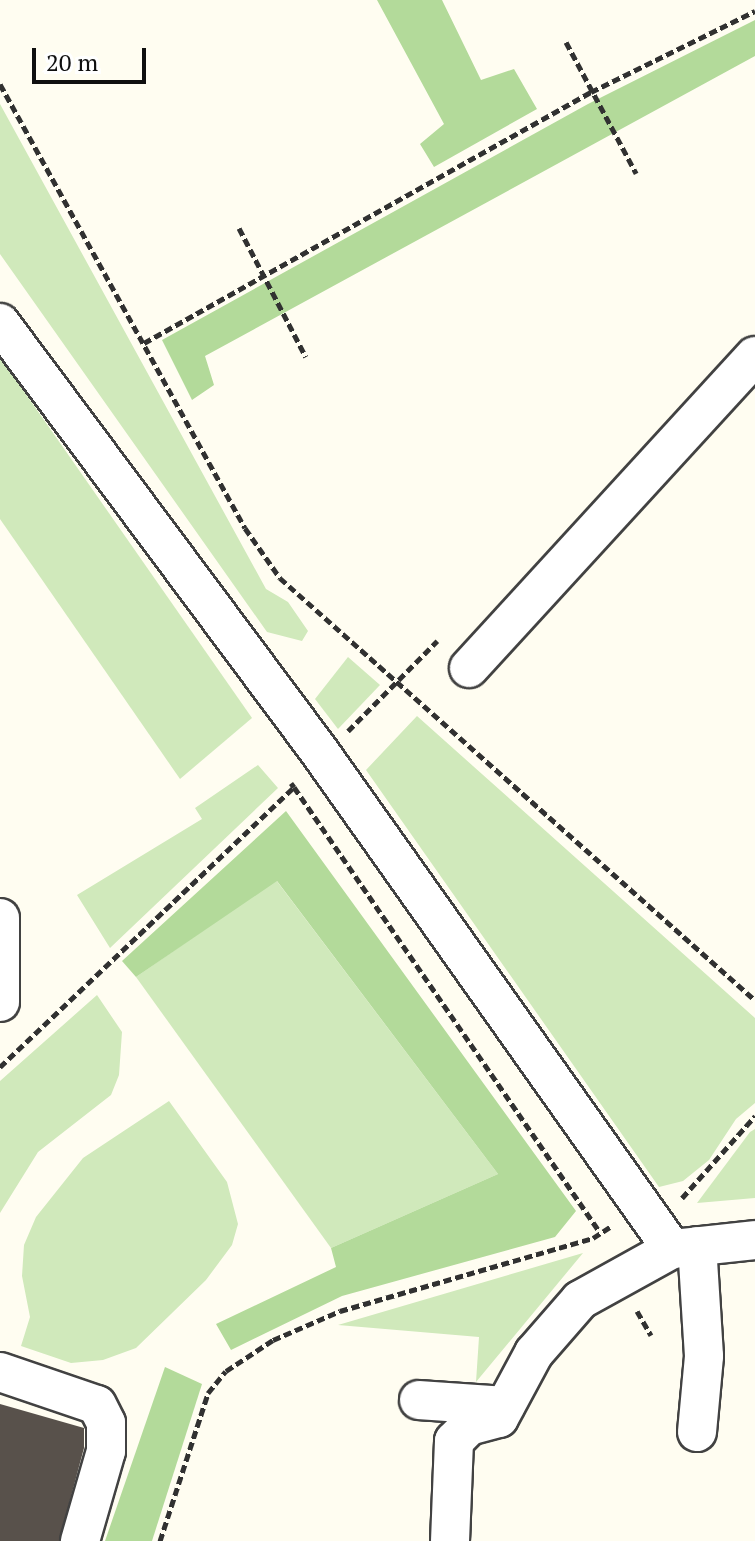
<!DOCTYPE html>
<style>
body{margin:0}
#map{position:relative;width:755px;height:1541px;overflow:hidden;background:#fffdf1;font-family:"PT Serif",serif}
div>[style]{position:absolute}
.green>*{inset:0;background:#d0e9bb}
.forest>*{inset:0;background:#b3da9a}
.building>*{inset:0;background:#58514b}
.path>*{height:5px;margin-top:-2.5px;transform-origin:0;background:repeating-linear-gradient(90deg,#313131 0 8px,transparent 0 12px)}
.roads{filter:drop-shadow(2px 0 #424242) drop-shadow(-2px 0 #424242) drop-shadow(0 2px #424242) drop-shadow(0 -2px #424242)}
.minor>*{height:38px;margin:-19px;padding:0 19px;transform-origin:19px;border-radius:19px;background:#fff}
span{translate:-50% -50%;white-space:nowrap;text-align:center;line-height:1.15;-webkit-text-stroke:8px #fff;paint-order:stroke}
.scale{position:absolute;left:32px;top:48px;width:114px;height:36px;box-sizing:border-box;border:4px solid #0f0f0f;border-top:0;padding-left:10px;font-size:24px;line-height:28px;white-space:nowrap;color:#0f0f0f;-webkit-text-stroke:6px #fff;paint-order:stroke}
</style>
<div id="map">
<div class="green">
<i style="clip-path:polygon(0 104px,266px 589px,288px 602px,308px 631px,302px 641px,267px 632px,0 254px)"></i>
<i style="clip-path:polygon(0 357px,252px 718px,180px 779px,0 519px)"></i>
<i style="clip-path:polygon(348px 657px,380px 685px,338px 729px,315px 699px)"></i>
<i style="clip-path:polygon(417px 716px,755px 1018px,755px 1103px,736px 1119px,709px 1160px,683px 1181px,659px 1187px,366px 770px)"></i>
<i style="clip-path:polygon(258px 765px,278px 788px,110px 948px,77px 895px,202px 819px,195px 808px)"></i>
<i style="clip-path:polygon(276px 880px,498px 1174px,331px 1248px,136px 977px)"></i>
<i style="clip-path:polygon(97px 995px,122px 1032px,119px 1075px,111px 1095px,38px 1152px,0 1213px,0 1081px)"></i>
<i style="clip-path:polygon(169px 1101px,227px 1182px,238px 1224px,232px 1245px,206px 1280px,136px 1348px,103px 1360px,71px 1363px,21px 1346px,30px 1317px,22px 1276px,24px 1245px,36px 1217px,83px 1158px)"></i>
<i style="clip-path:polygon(755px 1129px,755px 1198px,697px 1203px,750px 1132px)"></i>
<i style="clip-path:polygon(583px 1253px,476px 1382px,479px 1337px,338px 1325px)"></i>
</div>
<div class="forest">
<i style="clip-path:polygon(377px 0,442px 0,481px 80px,514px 69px,537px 109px,434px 167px,420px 144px,444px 124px)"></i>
<i style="clip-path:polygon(755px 20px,755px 56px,205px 356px,214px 385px,192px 400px,162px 340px,588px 104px)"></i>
<i style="clip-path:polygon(286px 811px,576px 1211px,555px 1237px,342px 1296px,231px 1350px,216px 1324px,336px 1267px,331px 1248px,498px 1174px,277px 881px,136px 977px,122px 961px)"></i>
<i style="clip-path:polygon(165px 1367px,202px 1384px,152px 1541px,105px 1541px)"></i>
</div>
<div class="building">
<i style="clip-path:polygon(0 1404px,84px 1428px,84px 1448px,59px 1541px,0 1541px)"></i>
</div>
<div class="path">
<i style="left:566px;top:42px;width:149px;rotate:61.9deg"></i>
<i style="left:0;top:84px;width:507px;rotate:61.11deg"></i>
<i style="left:245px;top:528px;width:61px;rotate:55deg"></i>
<i style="left:280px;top:578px;width:635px;rotate:41.62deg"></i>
<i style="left:239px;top:228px;width:145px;rotate:62.6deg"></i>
<i style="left:144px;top:343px;width:513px;rotate:-29.32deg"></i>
<i style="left:591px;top:92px;width:183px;rotate:-26.3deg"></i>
<i style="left:348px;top:731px;width:127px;rotate:-45.3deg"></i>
<i style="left:294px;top:787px;width:539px;rotate:55.51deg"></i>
<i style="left:0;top:1067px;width:406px;rotate:-43.6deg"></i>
<i style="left:294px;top:787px;width:5px;rotate:-127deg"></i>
<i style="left:682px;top:1198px;width:110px;rotate:-48.3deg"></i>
<i style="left:637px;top:1311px;width:28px;rotate:60deg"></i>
<i style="left:160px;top:1541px;width:156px;rotate:-72deg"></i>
<i style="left:208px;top:1393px;width:28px;rotate:-51deg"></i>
<i style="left:226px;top:1371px;width:56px;rotate:-33.4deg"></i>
<i style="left:273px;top:1340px;width:73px;rotate:-23.4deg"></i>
<i style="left:340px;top:1311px;width:263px;rotate:-16.1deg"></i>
<i style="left:593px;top:1238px;width:20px;rotate:-33deg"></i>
</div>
<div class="roads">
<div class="minor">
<i style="left:0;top:323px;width:534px;rotate:53.3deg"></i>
<i style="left:319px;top:751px;width:610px;rotate:54.67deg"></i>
<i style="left:672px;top:1249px;width:83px;rotate:-6.2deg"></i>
<i style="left:469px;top:668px;width:423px;rotate:-47.5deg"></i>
<i style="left:0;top:918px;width:84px;rotate:90deg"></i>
<i style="left:0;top:1372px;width:102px;rotate:18.8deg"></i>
<i style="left:97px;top:1405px;width:20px;rotate:63deg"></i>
<i style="left:106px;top:1423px;width:28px;rotate:90deg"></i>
<i style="left:106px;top:1451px;width:94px;rotate:106.1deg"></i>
<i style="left:419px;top:1400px;width:86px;rotate:4deg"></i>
<i style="left:697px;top:1432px;width:76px;rotate:-84.7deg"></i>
<i style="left:704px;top:1356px;width:110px;rotate:-93.6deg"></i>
<i style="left:450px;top:1541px;width:100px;rotate:-87.7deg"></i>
<i style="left:454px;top:1441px;width:21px;rotate:-45deg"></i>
<i style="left:469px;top:1426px;width:31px;rotate:-15deg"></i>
<i style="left:499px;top:1418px;width:74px;rotate:-61.7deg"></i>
<i style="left:534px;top:1353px;width:70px;rotate:-49deg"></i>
<i style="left:580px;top:1300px;width:105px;rotate:-29deg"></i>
</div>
</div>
<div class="scale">20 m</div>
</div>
